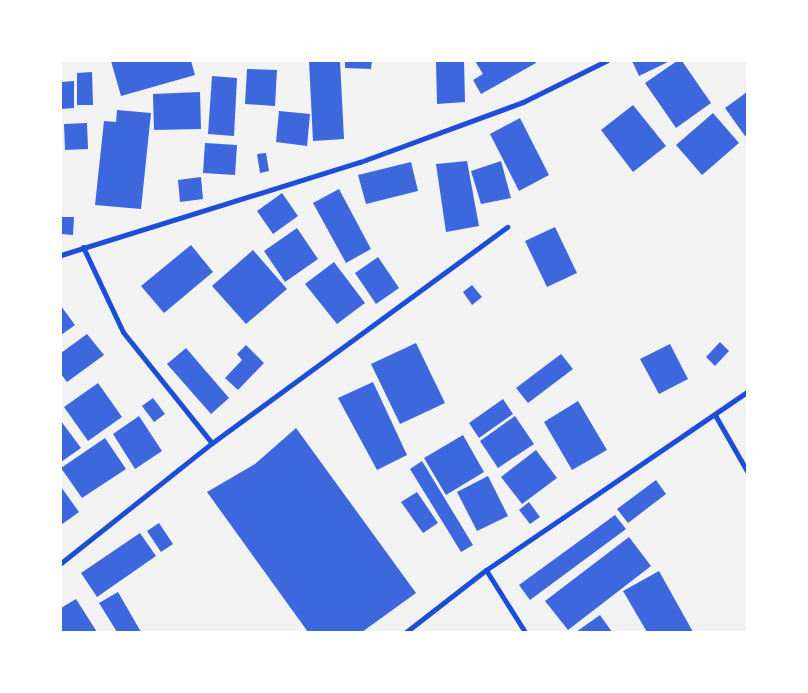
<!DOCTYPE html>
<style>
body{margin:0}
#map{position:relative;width:808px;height:693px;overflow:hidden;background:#f2f2f2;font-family:"Open Sans",sans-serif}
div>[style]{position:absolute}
.building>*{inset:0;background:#3d67dc}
.minor>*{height:5px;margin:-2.5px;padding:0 2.5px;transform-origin:2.5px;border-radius:2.5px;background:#1d4ed8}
span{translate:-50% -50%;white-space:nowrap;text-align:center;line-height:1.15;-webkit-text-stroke:5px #fff;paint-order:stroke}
.frame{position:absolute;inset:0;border:62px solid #fff;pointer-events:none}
</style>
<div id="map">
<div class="building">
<i style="clip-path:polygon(111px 61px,191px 61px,195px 75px,121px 96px)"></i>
<i style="clip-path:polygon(309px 61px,340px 61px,344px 139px,313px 141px)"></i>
<i style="clip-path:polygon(345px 61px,372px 61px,371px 69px,345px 68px)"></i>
<i style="clip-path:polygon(436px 61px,464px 61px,465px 102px,437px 104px)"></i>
<i style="clip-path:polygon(475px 61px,535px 61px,536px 63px,481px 94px,473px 80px,483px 74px)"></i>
<i style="clip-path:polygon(632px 61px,670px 61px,639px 76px)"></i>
<i style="clip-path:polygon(677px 61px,682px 61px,711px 103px,676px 128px,645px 83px)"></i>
<i style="clip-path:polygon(247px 69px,277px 70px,275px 106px,245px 104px)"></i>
<i style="clip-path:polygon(92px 72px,93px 105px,77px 105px,77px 73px)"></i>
<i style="clip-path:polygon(212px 76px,237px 78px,234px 136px,208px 134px)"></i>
<i style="clip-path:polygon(74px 81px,74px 108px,61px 109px,61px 82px)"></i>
<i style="clip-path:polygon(200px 92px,201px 129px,154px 130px,153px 94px)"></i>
<i style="clip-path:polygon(747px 92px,747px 135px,745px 136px,725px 108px)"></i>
<i style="clip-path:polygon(633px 105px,666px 146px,633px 172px,601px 130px)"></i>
<i style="clip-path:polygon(117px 110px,151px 113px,141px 209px,95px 205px,104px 121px,116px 122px)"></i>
<i style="clip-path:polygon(279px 111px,310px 114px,307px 146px,276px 142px)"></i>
<i style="clip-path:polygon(713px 113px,739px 143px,702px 175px,676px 145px)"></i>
<i style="clip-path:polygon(520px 118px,549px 175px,519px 191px,490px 134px)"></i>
<i style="clip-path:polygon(87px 123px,88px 149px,65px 150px,64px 124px)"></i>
<i style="clip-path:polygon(205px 143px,237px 145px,235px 175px,203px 173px)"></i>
<i style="clip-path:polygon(266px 153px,269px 171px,260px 173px,257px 154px)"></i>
<i style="clip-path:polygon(467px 161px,479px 226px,446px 232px,436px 164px)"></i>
<i style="clip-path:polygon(501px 161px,511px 198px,481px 204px,471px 171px)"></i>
<i style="clip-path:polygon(411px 162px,418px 191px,366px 204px,358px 175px)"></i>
<i style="clip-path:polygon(201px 177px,203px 199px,180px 202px,178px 180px)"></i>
<i style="clip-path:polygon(339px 189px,371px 249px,346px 263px,313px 203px)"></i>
<i style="clip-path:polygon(282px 193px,298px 216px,273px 234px,257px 211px)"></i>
<i style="clip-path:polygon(61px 217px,74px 217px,73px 235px,61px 234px)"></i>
<i style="clip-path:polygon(555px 227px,577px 273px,547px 287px,525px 241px)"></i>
<i style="clip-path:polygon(297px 228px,318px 259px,285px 282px,264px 251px)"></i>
<i style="clip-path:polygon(191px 245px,213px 272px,164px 313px,141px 286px)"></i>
<i style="clip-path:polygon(253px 250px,287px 289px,246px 324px,212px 286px)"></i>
<i style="clip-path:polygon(378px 257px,399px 288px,376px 304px,355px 273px)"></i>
<i style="clip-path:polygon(334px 262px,365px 303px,337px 324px,305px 284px)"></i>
<i style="clip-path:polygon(472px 285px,482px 297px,472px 305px,463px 292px)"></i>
<i style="clip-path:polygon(61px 306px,75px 325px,61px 335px)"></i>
<i style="clip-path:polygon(87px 334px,104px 355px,67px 382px,61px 374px,61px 353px)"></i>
<i style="clip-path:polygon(720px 342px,729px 351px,715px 366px,706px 357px)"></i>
<i style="clip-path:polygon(416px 343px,445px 403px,400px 424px,371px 364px)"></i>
<i style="clip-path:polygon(670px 344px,688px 379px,659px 394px,640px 359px)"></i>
<i style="clip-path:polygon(246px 345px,264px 363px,238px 390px,225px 378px,242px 360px,237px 354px)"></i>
<i style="clip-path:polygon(186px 348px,229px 398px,211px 414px,167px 364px)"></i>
<i style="clip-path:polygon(561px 354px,573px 369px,528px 403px,516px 388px)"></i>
<i style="clip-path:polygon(373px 382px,407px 455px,377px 470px,338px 398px)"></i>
<i style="clip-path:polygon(98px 383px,122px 417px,88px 441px,64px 407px)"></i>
<i style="clip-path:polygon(153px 398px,165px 414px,154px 422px,142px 406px)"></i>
<i style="clip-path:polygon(503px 399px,513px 414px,479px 438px,469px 423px)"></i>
<i style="clip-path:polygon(578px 401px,607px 450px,572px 470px,544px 422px)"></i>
<i style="clip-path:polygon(139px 416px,162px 451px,135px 469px,113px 434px)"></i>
<i style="clip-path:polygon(515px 416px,534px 444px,498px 468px,480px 441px)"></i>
<i style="clip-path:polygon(61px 421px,81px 448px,61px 462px)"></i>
<i style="clip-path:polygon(296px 428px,416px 593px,362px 632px,308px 632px,207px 492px,255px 464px)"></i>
<i style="clip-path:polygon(463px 435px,484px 472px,446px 495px,424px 458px)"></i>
<i style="clip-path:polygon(105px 438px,126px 469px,82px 498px,61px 468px)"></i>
<i style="clip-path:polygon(536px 450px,557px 478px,522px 504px,501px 477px)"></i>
<i style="clip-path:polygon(422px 461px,473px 545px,461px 552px,410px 469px)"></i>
<i style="clip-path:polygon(488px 476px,508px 516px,477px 531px,457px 492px)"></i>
<i style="clip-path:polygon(656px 480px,666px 494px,628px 523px,617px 509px)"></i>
<i style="clip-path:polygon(61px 487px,79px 512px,61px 525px)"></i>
<i style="clip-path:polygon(417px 492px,438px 523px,423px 533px,401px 502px)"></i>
<i style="clip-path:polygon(529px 502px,540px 517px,530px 524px,519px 510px)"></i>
<i style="clip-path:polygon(615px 515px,626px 529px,530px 600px,519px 585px)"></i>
<i style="clip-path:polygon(159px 523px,173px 544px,161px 552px,147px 531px)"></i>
<i style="clip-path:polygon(140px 533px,156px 556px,97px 597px,81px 573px)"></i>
<i style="clip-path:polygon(629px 537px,651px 566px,568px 630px,545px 601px)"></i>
<i style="clip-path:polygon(659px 571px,693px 632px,647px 632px,623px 591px)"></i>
<i style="clip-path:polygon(118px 592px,141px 632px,117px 632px,99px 603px)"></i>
<i style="clip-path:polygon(76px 599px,97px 632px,61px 632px,61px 608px)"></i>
<i style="clip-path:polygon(600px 615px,612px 632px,576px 632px)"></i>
</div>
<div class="minor">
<i style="left:83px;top:247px;width:94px;rotate:64.8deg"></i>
<i style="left:123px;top:332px;width:142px;rotate:51.3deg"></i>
<i style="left:61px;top:255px;width:313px;rotate:-17.3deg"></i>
<i style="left:360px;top:162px;width:174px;rotate:-20.2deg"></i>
<i style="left:523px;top:102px;width:93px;rotate:-26.3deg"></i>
<i style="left:715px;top:415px;width:64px;rotate:60.3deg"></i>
<i style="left:61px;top:563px;width:193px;rotate:-38.5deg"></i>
<i style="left:212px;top:443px;width:366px;rotate:-36.2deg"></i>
<i style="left:486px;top:570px;width:73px;rotate:57.8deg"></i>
<i style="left:406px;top:632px;width:101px;rotate:-37.8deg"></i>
<i style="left:486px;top:570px;width:316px;rotate:-34.3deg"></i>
</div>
<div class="frame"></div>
</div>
